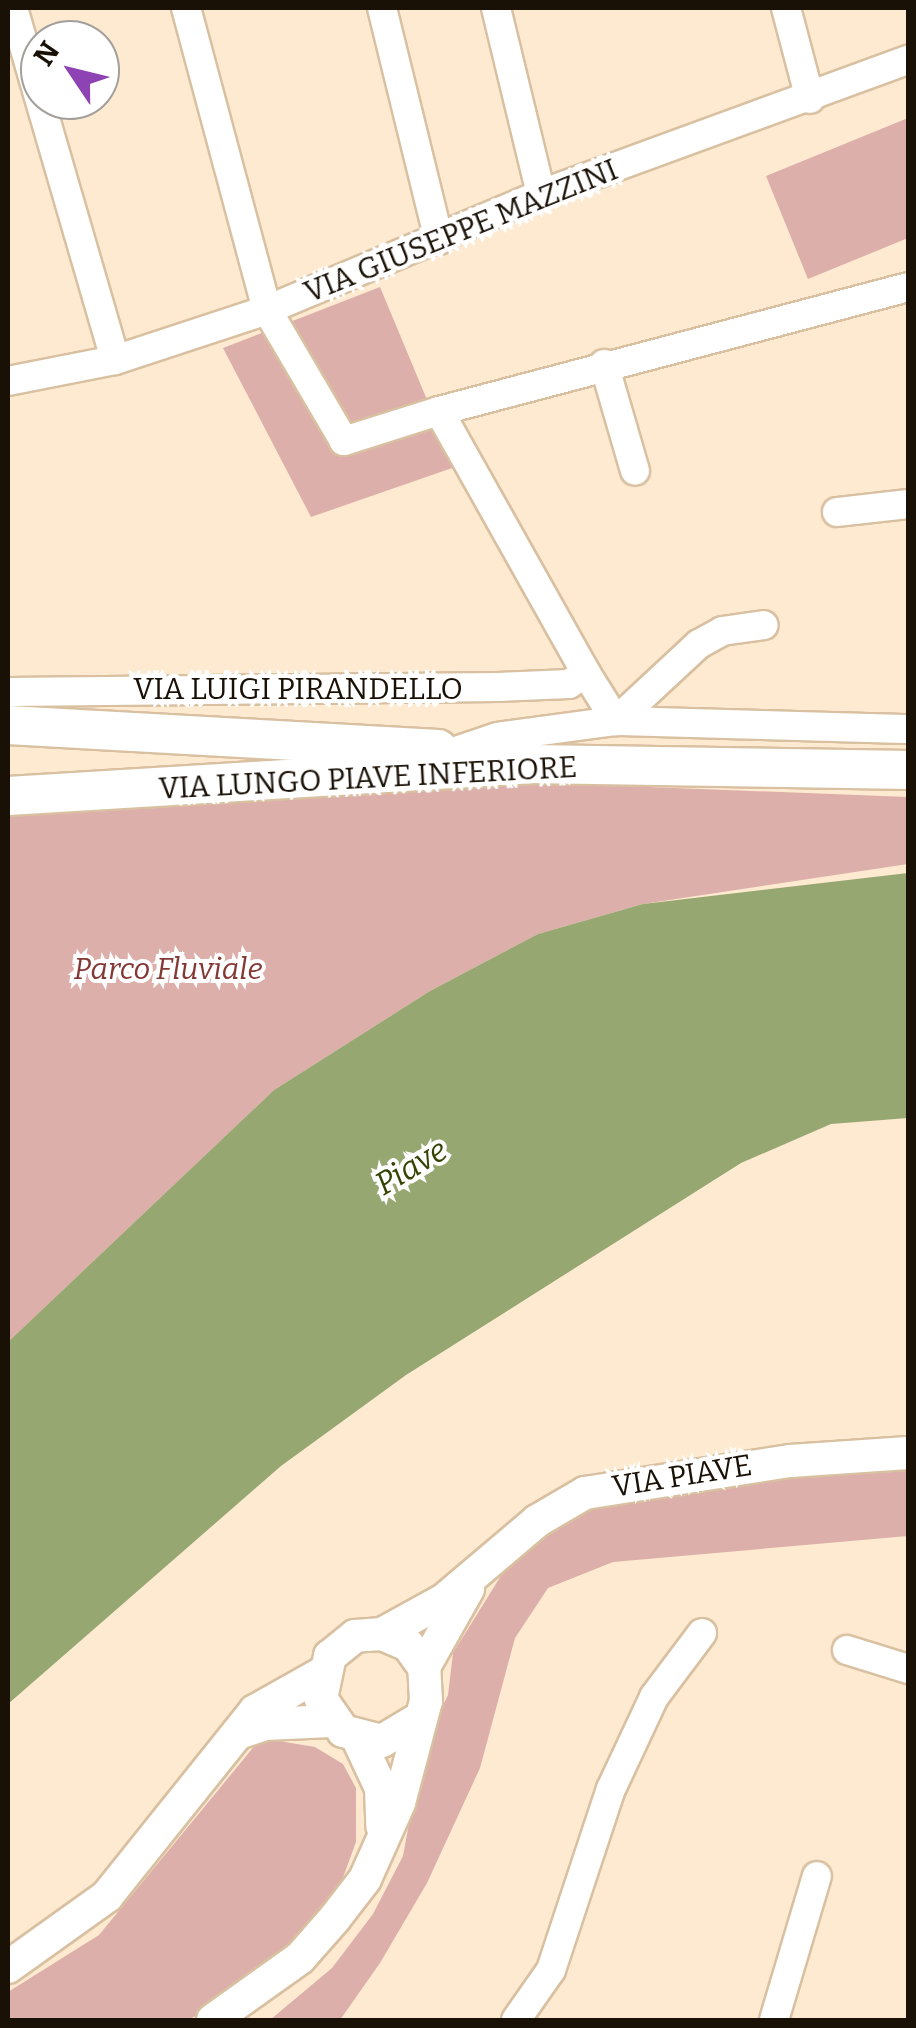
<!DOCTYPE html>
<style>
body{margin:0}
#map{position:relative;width:916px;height:2028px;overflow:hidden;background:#feead1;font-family:Bitter,serif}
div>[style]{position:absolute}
.green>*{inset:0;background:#dcafaa}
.water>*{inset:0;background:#96a772}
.roads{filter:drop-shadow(2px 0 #d8c0a1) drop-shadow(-2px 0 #d8c0a1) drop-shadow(0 2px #d8c0a1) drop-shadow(0 -2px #d8c0a1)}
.minor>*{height:28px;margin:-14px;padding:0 14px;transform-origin:14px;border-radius:14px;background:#fff}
.tertiary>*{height:32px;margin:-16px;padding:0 16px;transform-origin:16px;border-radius:16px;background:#fff}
.secondary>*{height:38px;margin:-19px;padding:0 19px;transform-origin:19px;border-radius:19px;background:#fff}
span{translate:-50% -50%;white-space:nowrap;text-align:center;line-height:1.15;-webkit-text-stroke:8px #fff;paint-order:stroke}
.street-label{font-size:30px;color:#191006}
.park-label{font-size:30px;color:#833834;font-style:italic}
.water-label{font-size:32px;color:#354304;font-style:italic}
.frame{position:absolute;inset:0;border:10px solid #191006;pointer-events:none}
.north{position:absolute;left:20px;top:20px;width:100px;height:100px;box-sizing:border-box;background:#fff;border:2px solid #a39f9b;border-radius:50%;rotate:305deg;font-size:28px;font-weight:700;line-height:40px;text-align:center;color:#191006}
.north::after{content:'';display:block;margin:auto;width:35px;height:45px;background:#8e43b5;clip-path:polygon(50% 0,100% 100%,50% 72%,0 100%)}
</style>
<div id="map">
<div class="green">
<i style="clip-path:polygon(908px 118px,908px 238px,808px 279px,766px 176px)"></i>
<i style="clip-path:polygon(380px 287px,455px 467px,311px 517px,223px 348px)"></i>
<i style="clip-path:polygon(547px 783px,908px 797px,908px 864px,643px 904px,538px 934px,430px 991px,274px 1090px,8px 1342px,8px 815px)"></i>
<i style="clip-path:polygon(908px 1462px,908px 1536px,613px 1562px,548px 1588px,515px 1638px,480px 1768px,427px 1883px,380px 1963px,340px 2020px,270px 2020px,332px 1968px,373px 1914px,403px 1856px,424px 1743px,448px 1695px,453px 1653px,517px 1550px,590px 1504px)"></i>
<i style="clip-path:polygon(261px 1738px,315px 1747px,343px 1764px,356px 1788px,356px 1842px,337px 1894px,302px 1939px,219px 2006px,187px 2020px,8px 2020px,8px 1992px,99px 1935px)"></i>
</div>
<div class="water">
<i style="clip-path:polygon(908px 873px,908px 1118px,831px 1124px,741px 1163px,406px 1375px,281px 1466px,8px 1704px,8px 1342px,274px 1090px,430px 991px,538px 934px,643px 904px)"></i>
</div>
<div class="roads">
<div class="minor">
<i style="left:13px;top:8px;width:366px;rotate:73.8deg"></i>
<i style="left:382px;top:8px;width:239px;rotate:76.2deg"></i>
<i style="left:496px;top:8px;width:191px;rotate:76.4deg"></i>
<i style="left:786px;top:8px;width:94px;rotate:75.2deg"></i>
<i style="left:604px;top:364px;width:111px;rotate:73.8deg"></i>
<i style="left:8px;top:381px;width:109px;rotate:-11.1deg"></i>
<i style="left:115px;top:360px;width:160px;rotate:-18.2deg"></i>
<i style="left:267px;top:310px;width:298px;rotate:-22.9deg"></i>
<i style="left:541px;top:194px;width:391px;rotate:-20.1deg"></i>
<i style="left:439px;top:411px;width:485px;rotate:-14.8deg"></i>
<i style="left:837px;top:512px;width:71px;rotate:-6.4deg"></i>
<i style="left:586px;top:673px;width:57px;rotate:58deg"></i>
<i style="left:616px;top:721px;width:292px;rotate:1.6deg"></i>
<i style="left:8px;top:692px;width:489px;rotate:-0.6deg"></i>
<i style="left:497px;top:687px;width:72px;rotate:-2.4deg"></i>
<i style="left:569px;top:684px;width:20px;rotate:-33deg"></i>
<i style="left:586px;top:673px;width:300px;rotate:-119.3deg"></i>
<i style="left:439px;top:411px;width:100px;rotate:162.5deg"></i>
<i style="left:344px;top:441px;width:152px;rotate:-120.4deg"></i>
<i style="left:267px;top:310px;width:313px;rotate:-105deg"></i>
<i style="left:453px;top:752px;width:46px;rotate:-18.8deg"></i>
<i style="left:497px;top:737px;width:120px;rotate:-7.7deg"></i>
<i style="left:616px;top:721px;width:113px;rotate:-42.9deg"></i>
<i style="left:699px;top:644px;width:26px;rotate:-29deg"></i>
<i style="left:722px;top:631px;width:42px;rotate:-8.1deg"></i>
<i style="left:847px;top:1650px;width:64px;rotate:17.3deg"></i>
<i style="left:516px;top:2020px;width:61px;rotate:-55deg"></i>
<i style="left:551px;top:1970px;width:191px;rotate:-71.7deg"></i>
<i style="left:611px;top:1789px;width:102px;rotate:-64.9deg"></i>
<i style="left:654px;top:1697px;width:80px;rotate:-53.1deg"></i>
<i style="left:774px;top:2020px;width:150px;rotate:-73.4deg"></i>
</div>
<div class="tertiary">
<i style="left:382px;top:1634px;width:71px;rotate:-28.7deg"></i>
<i style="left:444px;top:1600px;width:122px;rotate:-40.3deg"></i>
<i style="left:537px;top:1521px;width:56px;rotate:-30.3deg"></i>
<i style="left:585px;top:1493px;width:207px;rotate:-8.9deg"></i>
<i style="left:790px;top:1461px;width:118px;rotate:-3.9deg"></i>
<i style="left:424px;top:1667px;width:90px;rotate:-60.6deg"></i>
<i style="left:238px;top:1733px;width:28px;rotate:-18deg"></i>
<i style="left:265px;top:1724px;width:66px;rotate:-2.6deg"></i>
<i style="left:358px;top:1739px;width:54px;rotate:64.9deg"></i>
<i style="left:381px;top:1788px;width:38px;rotate:88deg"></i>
<i style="left:8px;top:1967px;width:122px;rotate:-35.6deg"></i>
<i style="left:107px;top:1896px;width:237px;rotate:-51.3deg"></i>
<i style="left:255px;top:1711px;width:76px;rotate:-29.3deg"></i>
<i style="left:213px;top:2020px;width:107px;rotate:-35.5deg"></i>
<i style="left:300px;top:1958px;width:53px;rotate:-48.8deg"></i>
<i style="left:335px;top:1918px;width:49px;rotate:-52.4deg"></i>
<i style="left:365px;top:1879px;width:83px;rotate:-65.9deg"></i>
<i style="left:399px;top:1803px;width:106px;rotate:-75.2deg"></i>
<i style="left:426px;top:1701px;width:34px;rotate:-93deg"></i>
<i style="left:424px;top:1667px;width:27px;rotate:-126deg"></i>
<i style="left:408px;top:1645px;width:28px;rotate:-157deg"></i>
<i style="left:382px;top:1634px;width:27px;rotate:176deg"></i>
<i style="left:355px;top:1636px;width:32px;rotate:141deg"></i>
<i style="left:330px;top:1656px;width:44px;rotate:101.8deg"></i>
<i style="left:321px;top:1699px;width:39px;rotate:55deg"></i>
<i style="left:343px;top:1731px;width:40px;rotate:14.4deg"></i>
<i style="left:382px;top:1741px;width:41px;rotate:-31deg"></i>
</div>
<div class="secondary">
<i style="left:8px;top:725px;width:431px;rotate:3.2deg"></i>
<i style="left:8px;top:796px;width:527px;rotate:-3.48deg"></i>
<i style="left:534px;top:764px;width:374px;rotate:0.9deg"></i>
</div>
</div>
<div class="street-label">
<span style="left:461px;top:231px;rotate:-22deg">VIA GIUSEPPE MAZZINI</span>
<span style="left:298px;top:689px">VIA LUIGI PIRANDELLO</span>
<span style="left:368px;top:778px;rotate:-3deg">VIA LUNGO PIAVE INFERIORE</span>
<span style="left:682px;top:1476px;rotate:-9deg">VIA PIAVE</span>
</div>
<div class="park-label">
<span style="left:168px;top:969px">Parco Fluviale</span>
</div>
<div class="water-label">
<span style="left:411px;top:1167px;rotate:-31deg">Piave</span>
</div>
<div class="frame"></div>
<div class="north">N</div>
</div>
